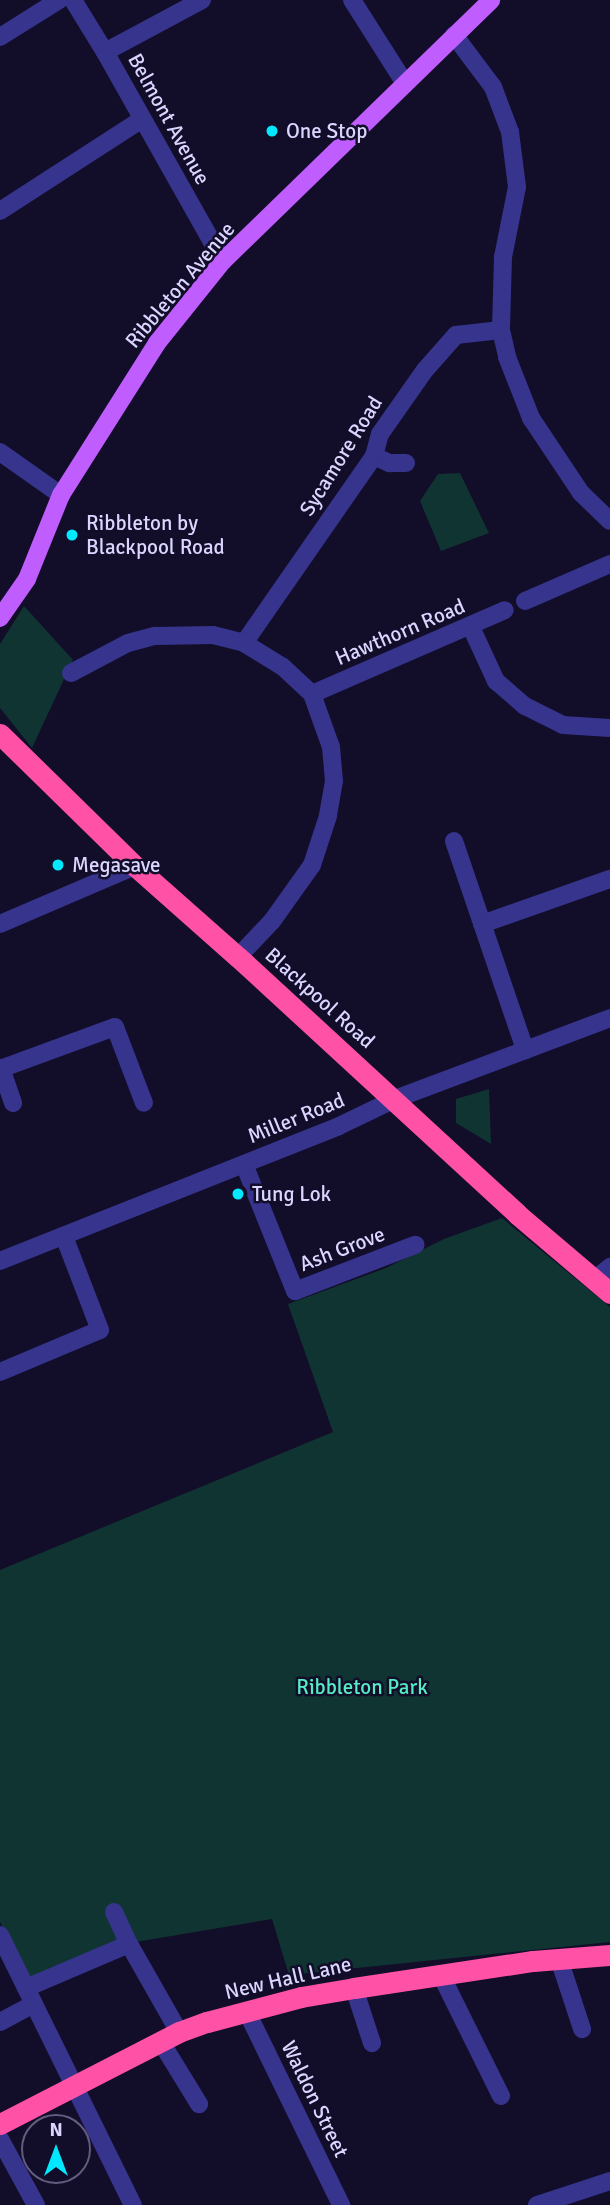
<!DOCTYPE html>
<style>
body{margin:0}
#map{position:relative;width:610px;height:2205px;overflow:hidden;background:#120d29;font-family:Signika,sans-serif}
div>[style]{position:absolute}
.green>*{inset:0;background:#103432}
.minor>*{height:18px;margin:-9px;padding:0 9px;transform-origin:9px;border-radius:9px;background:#36348d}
.major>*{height:18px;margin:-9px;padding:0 9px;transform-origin:9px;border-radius:9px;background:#c05dff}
.highway>*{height:21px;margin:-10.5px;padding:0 10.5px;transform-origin:10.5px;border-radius:10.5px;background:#ff51a6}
.dots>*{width:19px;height:19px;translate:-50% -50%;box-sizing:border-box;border:4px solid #120d29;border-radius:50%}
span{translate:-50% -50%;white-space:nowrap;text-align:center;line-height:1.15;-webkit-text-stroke:5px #120d29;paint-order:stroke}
.street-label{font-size:21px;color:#dad6ff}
.poi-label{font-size:21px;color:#dad6ff}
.left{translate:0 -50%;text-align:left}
.park-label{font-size:21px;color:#55ecc4}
.north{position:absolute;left:21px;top:2114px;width:70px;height:70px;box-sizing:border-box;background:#120d29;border:2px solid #625d7f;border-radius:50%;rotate:0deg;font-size:19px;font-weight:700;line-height:28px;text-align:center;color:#dad6ff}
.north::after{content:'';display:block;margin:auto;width:24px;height:32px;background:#02e9ff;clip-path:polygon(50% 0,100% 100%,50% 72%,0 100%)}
</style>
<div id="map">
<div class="green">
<i style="clip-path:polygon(460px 473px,489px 533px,441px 551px,420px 501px,438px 474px)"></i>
<i style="clip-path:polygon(24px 606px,73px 660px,32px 748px,0 708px,0 644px)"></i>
<i style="clip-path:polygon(489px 1089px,491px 1144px,456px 1123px,456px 1099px)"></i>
<i style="clip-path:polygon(502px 1218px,610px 1307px,610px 1942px,289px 1975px,272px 1919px,118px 1945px,29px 1980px,0 1922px,0 1570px,333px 1432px,288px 1304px,386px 1268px,444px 1239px)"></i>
</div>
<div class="minor">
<i style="left:73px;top:0;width:61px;rotate:58.4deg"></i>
<i style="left:105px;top:52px;width:240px;rotate:60.6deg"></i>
<i style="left:352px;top:0;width:97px;rotate:57.6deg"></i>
<i style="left:454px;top:35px;width:65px;rotate:53.1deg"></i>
<i style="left:493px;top:87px;width:48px;rotate:69.3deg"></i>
<i style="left:510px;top:132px;width:55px;rotate:82.7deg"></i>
<i style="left:517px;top:187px;width:71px;rotate:101.3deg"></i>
<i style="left:503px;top:257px;width:73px;rotate:91.6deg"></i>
<i style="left:501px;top:330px;width:28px;rotate:77deg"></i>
<i style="left:507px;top:357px;width:66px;rotate:68.5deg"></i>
<i style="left:531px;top:418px;width:90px;rotate:56.3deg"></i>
<i style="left:581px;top:493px;width:40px;rotate:44deg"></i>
<i style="left:0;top:37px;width:70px;rotate:-32.1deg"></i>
<i style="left:105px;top:52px;width:110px;rotate:-28.2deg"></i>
<i style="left:0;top:211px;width:169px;rotate:-32.9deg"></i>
<i style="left:0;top:452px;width:75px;rotate:35.2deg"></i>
<i style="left:374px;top:456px;width:17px;rotate:25deg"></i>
<i style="left:389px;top:463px;width:17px"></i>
<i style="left:525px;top:601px;width:93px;rotate:-23.5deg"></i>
<i style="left:471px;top:627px;width:60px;rotate:65.2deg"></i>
<i style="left:496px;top:681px;width:38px;rotate:41deg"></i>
<i style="left:525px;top:706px;width:42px;rotate:26.6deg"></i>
<i style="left:563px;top:725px;width:47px;rotate:3.7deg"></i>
<i style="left:244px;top:643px;width:228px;rotate:-55.2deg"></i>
<i style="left:374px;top:456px;width:23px;rotate:-75deg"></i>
<i style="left:380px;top:434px;width:78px;rotate:-54.9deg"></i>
<i style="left:425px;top:370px;width:47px;rotate:-48.5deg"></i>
<i style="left:456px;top:335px;width:45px;rotate:-6.3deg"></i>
<i style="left:71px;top:673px;width:64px;rotate:-27.8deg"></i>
<i style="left:128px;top:643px;width:28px;rotate:-15deg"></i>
<i style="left:155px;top:636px;width:58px;rotate:-1deg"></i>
<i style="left:213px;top:635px;width:32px;rotate:14deg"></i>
<i style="left:244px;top:643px;width:46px;rotate:31.6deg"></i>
<i style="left:283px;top:667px;width:40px;rotate:43deg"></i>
<i style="left:312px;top:694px;width:56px;rotate:70.3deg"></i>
<i style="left:331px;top:747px;width:34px;rotate:85deg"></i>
<i style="left:334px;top:781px;width:36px;rotate:100deg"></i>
<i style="left:328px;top:816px;width:52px;rotate:108.1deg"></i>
<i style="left:312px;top:865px;width:69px;rotate:125.5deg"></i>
<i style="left:272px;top:921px;width:50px;rotate:133.4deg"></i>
<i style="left:312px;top:694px;width:210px;rotate:-23.5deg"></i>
<i style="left:454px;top:841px;width:221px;rotate:71.2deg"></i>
<i style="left:0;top:924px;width:147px;rotate:-23.2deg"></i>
<i style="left:482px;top:924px;width:136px;rotate:-19.4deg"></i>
<i style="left:1px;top:1068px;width:37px;rotate:71deg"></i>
<i style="left:0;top:1069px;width:122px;rotate:-20.1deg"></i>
<i style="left:115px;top:1027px;width:81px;rotate:69.1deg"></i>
<i style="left:244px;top:1164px;width:137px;rotate:68.1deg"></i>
<i style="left:295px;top:1291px;width:129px;rotate:-21deg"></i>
<i style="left:0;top:1261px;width:365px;rotate:-21.7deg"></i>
<i style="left:339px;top:1126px;width:62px;rotate:-25.7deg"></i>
<i style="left:395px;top:1099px;width:230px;rotate:-20.6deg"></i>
<i style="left:594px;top:1280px;width:21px;rotate:-39deg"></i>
<i style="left:0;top:1372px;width:108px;rotate:-22.8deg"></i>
<i style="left:100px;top:1330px;width:101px;rotate:-111deg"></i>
<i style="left:114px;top:1912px;width:35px;rotate:65deg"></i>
<i style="left:0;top:1935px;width:301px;rotate:63.8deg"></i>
<i style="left:559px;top:1959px;width:74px;rotate:71.8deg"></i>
<i style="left:441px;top:1975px;width:135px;rotate:63.6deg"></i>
<i style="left:26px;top:1988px;width:112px;rotate:-23.1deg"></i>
<i style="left:129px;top:1944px;width:101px;rotate:60.4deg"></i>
<i style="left:354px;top:1988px;width:58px;rotate:71.9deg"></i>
<i style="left:247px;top:2012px;width:215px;rotate:64deg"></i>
<i style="left:0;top:2022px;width:38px;rotate:-28deg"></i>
<i style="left:161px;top:2042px;width:73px;rotate:58.5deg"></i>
<i style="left:0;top:2139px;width:75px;rotate:61.4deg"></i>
<i style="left:537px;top:2205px;width:77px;rotate:-18.2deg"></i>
</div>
<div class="major">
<i style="left:0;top:618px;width:47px;rotate:-55.3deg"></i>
<i style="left:27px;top:579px;width:91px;rotate:-68deg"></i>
<i style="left:61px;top:495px;width:180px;rotate:-57.7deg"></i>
<i style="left:157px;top:343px;width:105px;rotate:-51.2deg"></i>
<i style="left:223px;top:261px;width:374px;rotate:-44.2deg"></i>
</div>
<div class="highway">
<i style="left:0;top:734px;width:189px;rotate:44.4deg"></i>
<i style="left:135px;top:866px;width:137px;rotate:41.5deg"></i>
<i style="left:238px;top:957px;width:379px;rotate:42.6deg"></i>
<i style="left:517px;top:1214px;width:122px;rotate:40.3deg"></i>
<i style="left:0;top:2124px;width:201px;rotate:-27.2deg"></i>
<i style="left:179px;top:2032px;width:30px;rotate:-20deg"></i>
<i style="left:207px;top:2022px;width:97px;rotate:-14.9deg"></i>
<i style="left:301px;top:1997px;width:54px;rotate:-9.6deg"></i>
<i style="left:354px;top:1988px;width:181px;rotate:-8.6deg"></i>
<i style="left:533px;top:1961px;width:77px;rotate:-4.5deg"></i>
</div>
<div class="dots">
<i style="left:272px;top:131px;background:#02e9ff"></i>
<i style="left:72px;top:535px;background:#02e9ff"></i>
<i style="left:58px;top:865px;background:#02e9ff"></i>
<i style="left:238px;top:1194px;background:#02e9ff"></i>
</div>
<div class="street-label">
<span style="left:169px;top:119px;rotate:61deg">Belmont Avenue</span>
<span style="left:180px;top:285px;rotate:-50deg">Ribbleton Avenue</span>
<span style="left:341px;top:456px;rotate:-58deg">Sycamore Road</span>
<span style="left:400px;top:632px;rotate:-23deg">Hawthorn Road</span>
<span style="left:320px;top:998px;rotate:42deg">Blackpool Road</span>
<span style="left:296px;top:1118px;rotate:-22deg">Miller Road</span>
<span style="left:342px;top:1249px;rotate:-21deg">Ash Grove</span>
<span style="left:288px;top:1978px;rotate:-13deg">New Hall Lane</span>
<span style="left:315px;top:2099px;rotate:64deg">Waldon Street</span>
</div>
<div class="poi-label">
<span class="left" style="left:286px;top:131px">One Stop</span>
<span class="left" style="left:86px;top:535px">Ribbleton by<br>Blackpool Road</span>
<span class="left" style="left:72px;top:865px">Megasave</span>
<span class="left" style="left:252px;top:1194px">Tung Lok</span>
</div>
<div class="park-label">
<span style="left:362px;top:1687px">Ribbleton Park</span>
</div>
<div class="north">N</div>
</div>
